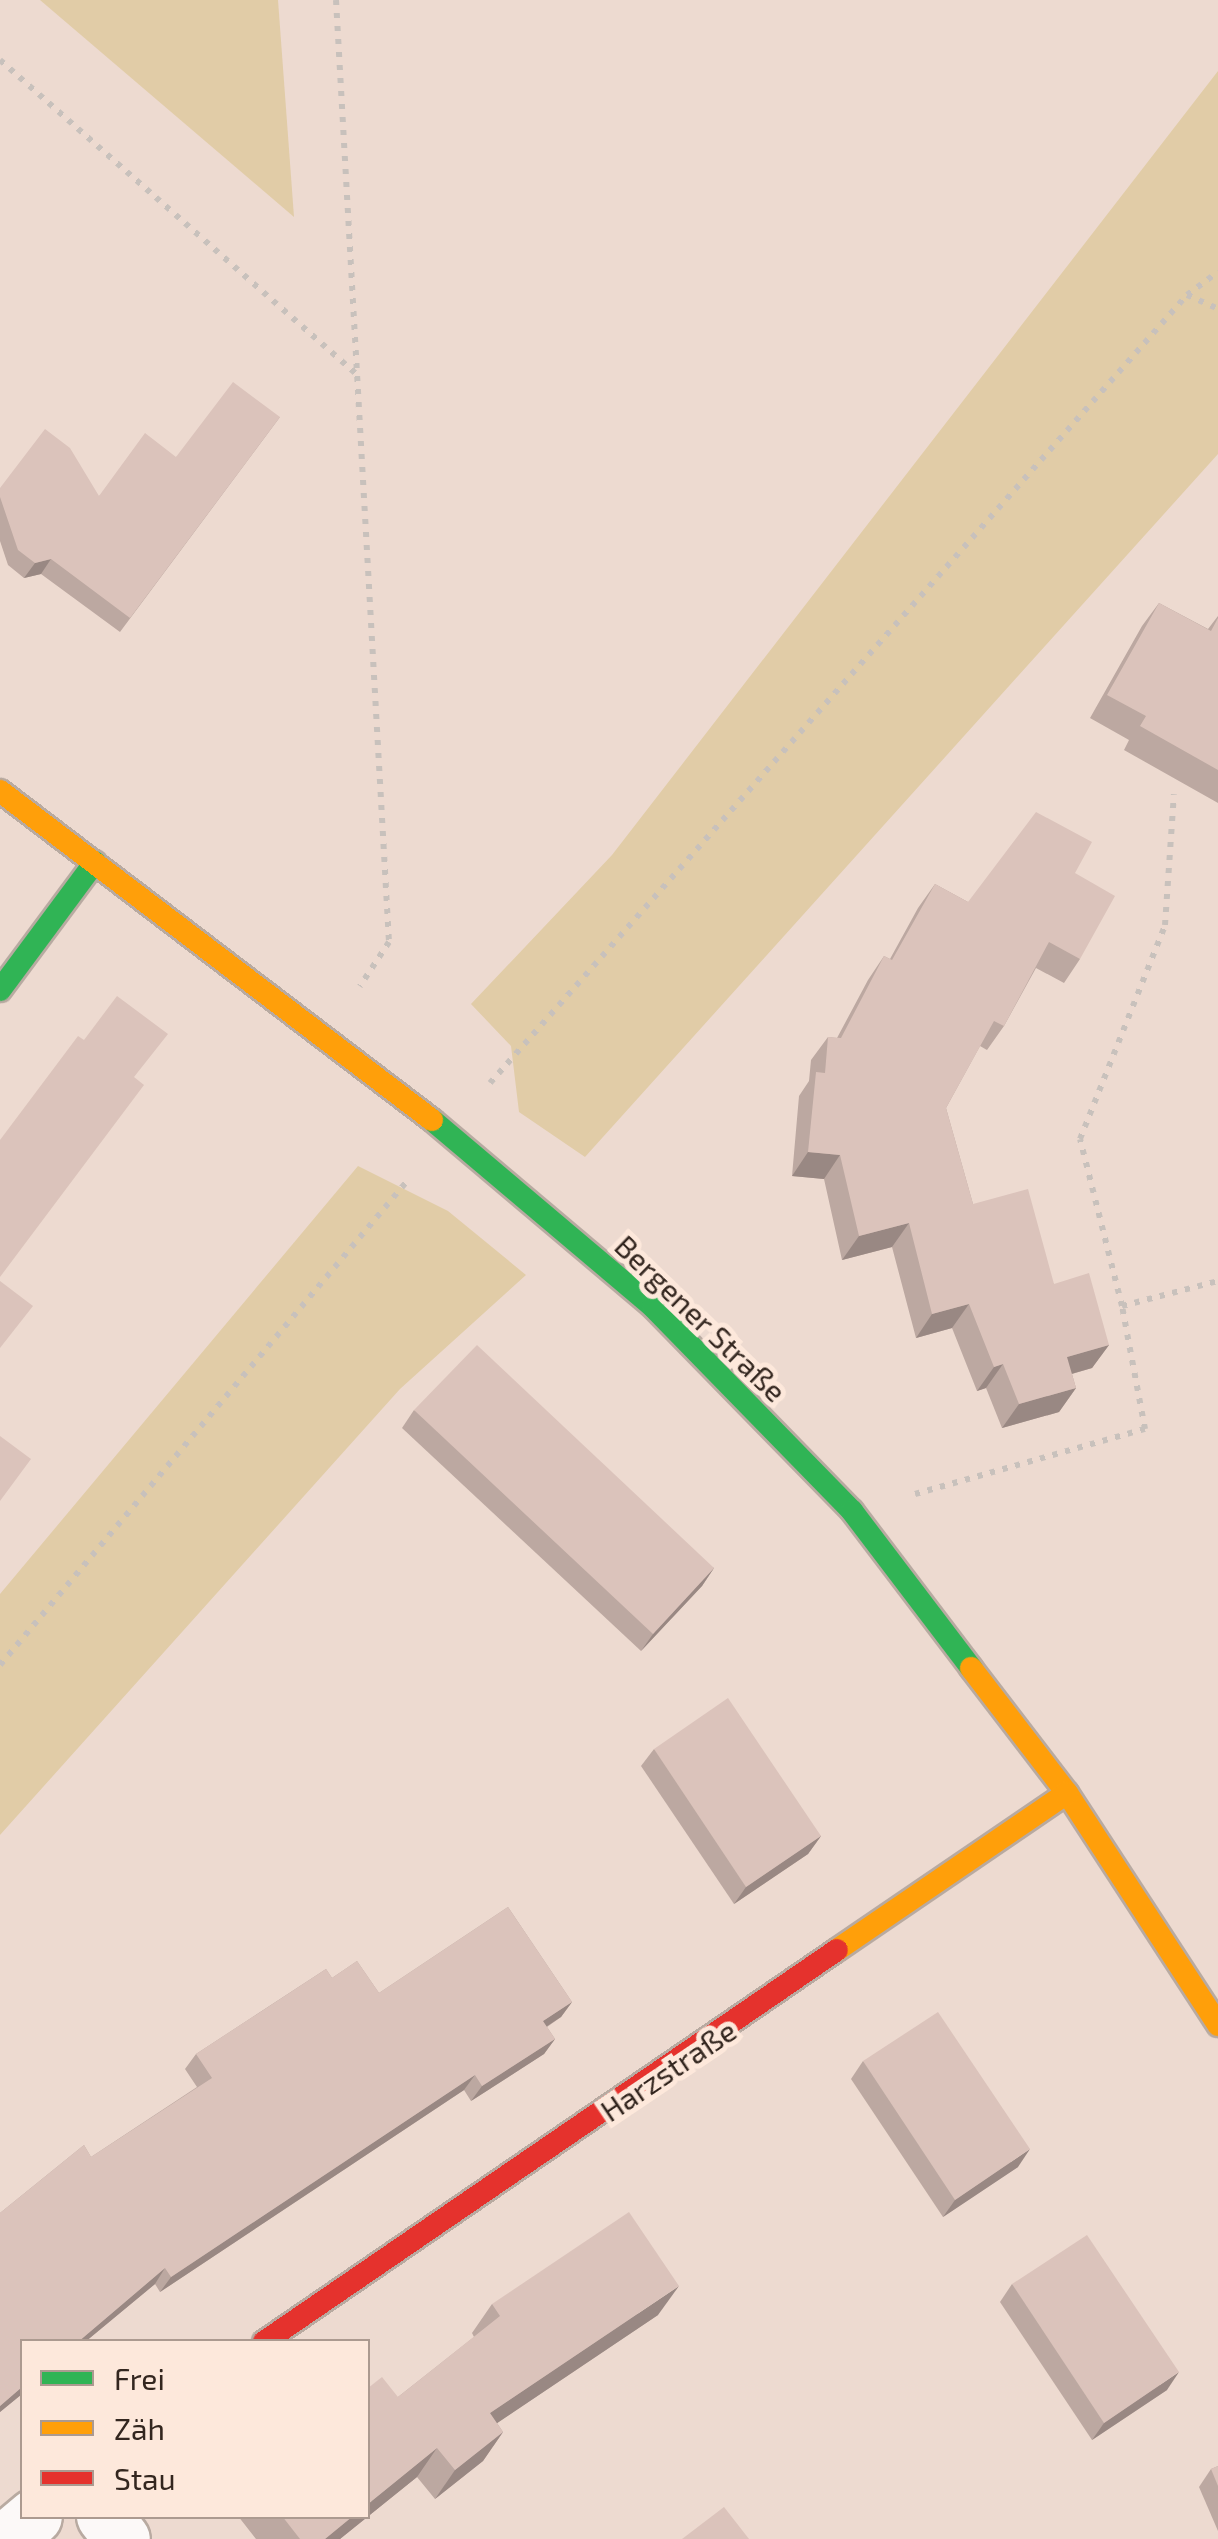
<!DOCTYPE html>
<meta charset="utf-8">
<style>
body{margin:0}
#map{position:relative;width:1218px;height:2539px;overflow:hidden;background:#eddad0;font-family:"Exo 2",sans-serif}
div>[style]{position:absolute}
.green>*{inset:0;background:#e1cca7}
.path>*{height:6px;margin-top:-3px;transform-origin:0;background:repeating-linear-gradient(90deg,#c8c1bc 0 5px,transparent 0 13px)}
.roads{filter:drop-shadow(2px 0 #b8aaa1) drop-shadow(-2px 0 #b8aaa1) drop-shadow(0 2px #b8aaa1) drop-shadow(0 -2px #b8aaa1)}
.street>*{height:55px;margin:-27.5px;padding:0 27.5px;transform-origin:27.5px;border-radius:27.5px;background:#fcf9f8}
.fast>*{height:22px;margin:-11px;padding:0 11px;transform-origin:11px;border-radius:11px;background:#30b455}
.slow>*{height:22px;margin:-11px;padding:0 11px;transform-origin:11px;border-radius:11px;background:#ff9f0a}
.jam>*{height:22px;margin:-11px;padding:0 11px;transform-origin:11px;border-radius:11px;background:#e5322d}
.wall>*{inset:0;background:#bca8a1}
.shaded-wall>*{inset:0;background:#998883}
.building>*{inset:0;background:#dbc3bb}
span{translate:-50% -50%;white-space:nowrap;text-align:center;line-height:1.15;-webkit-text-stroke:10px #fde8db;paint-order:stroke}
.street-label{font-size:30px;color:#33261f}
.legend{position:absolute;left:20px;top:2339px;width:350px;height:180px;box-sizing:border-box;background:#fde8db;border:2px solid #ac9a90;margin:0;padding:12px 18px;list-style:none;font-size:30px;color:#33261f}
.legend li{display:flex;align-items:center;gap:20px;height:50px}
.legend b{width:50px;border:2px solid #ac9a90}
</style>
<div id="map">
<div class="green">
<i style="clip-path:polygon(40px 0,278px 0,294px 217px)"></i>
<i style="clip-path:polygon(1218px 71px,1218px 454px,585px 1157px,519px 1112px,511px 1046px,471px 1004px,612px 855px)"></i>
<i style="clip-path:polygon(358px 1166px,448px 1211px,526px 1275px,400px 1389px,0 1835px,0 1594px)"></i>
</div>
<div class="path">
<i style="left:336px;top:0;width:943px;rotate:86.78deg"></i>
<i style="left:389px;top:942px;width:53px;rotate:123.4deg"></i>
<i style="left:0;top:60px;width:475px;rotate:41.4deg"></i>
<i style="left:1187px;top:295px;width:34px;rotate:24deg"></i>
<i style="left:490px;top:1083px;width:1052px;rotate:-48.51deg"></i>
<i style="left:1187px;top:295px;width:39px;rotate:-37deg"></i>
<i style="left:1122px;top:1306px;width:172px;rotate:-104.1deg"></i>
<i style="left:1080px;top:1139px;width:230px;rotate:-68.3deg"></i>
<i style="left:1165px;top:925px;width:131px;rotate:-86.1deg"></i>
<i style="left:915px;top:1494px;width:239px;rotate:-15.8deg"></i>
<i style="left:1145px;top:1429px;width:125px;rotate:-100.6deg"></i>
<i style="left:1122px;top:1306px;width:99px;rotate:-14.6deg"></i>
<i style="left:0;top:1665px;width:634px;rotate:-49.93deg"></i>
</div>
<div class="roads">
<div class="street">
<i style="left:104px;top:2516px;width:29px;rotate:52deg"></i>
<i style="left:7px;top:2539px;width:35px;rotate:-40deg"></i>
</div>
<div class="fast">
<i style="left:0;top:990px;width:159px;rotate:-53.4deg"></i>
<i style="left:432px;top:1120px;width:289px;rotate:40.2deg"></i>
<i style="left:653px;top:1307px;width:285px;rotate:45.7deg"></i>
<i style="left:852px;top:1511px;width:197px;rotate:52.8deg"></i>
</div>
<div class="slow">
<i style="left:0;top:791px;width:543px;rotate:37.29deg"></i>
<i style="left:971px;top:1668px;width:158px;rotate:52.5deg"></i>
<i style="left:1067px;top:1793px;width:277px;rotate:56.9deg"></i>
<i style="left:837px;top:1950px;width:278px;rotate:-34.3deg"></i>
</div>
<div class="jam">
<i style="left:264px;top:2342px;width:694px;rotate:-34.38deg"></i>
</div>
</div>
<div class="wall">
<i style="clip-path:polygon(280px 417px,120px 632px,41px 574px,24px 578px,8px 565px,0 541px,0 488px,99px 496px,176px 457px)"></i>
<i style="clip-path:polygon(1159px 603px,1208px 629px,1218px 616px,1218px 803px,1124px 750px,1129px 740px,1090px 718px,1142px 626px)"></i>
<i style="clip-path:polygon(1075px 873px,1080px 959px,1064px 983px,1036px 968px,1004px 1026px,987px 1050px,980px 1046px,946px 1108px,973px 1204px,1054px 1284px,1109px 1345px,1092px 1368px,1072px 1374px,1076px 1388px,1059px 1412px,1002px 1428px,986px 1388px,977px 1391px,952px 1328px,916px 1338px,892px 1247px,842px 1260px,824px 1179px,792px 1176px,799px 1096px,809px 1081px,811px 1060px,828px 1037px,837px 1038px,868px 980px,884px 956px,890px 959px,918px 908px,935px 884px,968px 902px)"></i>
<i style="clip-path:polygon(414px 1410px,714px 1568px,702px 1586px,641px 1651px,402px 1428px)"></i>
<i style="clip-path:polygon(654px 1749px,821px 1836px,808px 1854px,734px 1904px,641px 1766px)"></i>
<i style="clip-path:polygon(508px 1907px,572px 2002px,561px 2017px,547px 2027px,555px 2039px,544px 2054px,471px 2101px,464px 2090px,160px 2292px,155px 2284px,85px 2342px,22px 2342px,22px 2394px,0 2412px,0 2213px,84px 2145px,91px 2157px,197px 2087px,185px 2069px,196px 2054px,326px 1969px,332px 1978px,357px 1961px,379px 1993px)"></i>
<i style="clip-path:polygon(863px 2061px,1018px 2167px,943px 2217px,851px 2079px)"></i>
<i style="clip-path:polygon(1012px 2284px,1167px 2390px,1092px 2440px,1000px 2302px)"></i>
<i style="clip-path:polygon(492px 2304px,658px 2315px,497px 2423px,503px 2432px,483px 2461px,435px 2499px,417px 2477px,340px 2539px,256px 2539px,238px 2516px,368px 2516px,398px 2397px,474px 2337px,472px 2333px)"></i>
<i style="clip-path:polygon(1218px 2466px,1218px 2531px,1199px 2487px,1211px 2469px)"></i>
</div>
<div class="shaded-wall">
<i style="clip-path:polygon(51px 559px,41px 574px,24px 578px,35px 563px)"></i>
<i style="clip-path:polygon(808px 1152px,840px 1155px,824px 1179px,792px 1176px)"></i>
<i style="clip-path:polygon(909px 1223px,892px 1247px,842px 1260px,859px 1236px)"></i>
<i style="clip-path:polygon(969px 1304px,952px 1328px,916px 1338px,932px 1314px)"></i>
<i style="clip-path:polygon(1109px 1345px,1092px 1368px,1050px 1380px,1067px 1357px)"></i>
<i style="clip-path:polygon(1003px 1364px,986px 1388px,977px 1391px,994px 1367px)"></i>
<i style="clip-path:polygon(1076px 1388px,1059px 1412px,1002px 1428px,1019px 1404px)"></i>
<i style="clip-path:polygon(714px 1568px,702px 1586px,641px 1651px,653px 1634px)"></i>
<i style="clip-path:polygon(821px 1836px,808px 1854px,734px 1904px,746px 1887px)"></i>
<i style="clip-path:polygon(572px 2002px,561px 2017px,532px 2036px,543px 2021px)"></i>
<i style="clip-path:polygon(555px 2039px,544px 2054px,471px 2101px,482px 2086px)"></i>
<i style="clip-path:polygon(475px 2075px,464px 2090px,160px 2292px,171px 2277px)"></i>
<i style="clip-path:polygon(1030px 2149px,1018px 2167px,943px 2217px,955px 2200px)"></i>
<i style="clip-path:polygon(165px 2268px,155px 2284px,85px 2342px,78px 2342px)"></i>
<i style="clip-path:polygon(679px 2286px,658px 2315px,469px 2442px,490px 2413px)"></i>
<i style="clip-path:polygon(1179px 2372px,1167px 2390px,1092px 2440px,1104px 2423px)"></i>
<i style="clip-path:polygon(22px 2387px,22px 2394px,0 2412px,0 2406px)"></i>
<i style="clip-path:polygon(503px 2432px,483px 2461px,435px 2499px,455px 2470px)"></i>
<i style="clip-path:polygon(437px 2448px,417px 2477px,340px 2539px,325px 2539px,353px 2516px,368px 2516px,368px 2504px)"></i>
</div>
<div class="building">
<i style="clip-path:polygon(233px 382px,280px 417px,130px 618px,51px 559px,35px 563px,18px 550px,0 497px,0 488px,45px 429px,70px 448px,99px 496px,145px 433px,176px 457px)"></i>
<i style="clip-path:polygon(1159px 603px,1211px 631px,1218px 618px,1218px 770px,1140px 726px,1146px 716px,1107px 695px)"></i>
<i style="clip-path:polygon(1036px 812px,1092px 842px,1075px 873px,1115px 896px,1080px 959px,1049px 942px,1004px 1026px,994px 1021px,946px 1108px,973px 1204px,1028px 1189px,1054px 1284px,1089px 1273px,1109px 1345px,1067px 1357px,1076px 1388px,1019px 1404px,1003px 1364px,994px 1367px,969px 1304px,932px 1314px,909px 1223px,859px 1236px,840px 1155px,808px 1152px,816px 1072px,825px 1073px,828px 1037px,841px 1038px,884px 956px,892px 960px,935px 884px,968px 902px)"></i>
<i style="clip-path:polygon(117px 996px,168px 1034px,134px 1077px,144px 1085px,0 1277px,0 1140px,78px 1036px,84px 1040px)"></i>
<i style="clip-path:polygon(0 1281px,33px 1306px,0 1348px)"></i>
<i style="clip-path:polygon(477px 1345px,714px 1568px,653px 1634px,414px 1410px)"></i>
<i style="clip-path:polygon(0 1436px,31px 1459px,0 1501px)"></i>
<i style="clip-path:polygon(728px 1698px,821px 1836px,746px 1887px,654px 1749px)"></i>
<i style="clip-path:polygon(508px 1907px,572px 2002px,543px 2021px,555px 2039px,482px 2086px,475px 2075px,171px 2277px,165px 2268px,78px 2342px,22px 2342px,22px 2387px,0 2406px,0 2213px,84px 2145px,91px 2157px,212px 2078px,196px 2054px,326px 1969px,332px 1978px,357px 1961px,379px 1993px)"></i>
<i style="clip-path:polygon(938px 2012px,1030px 2149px,955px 2200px,863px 2061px)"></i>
<i style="clip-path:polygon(629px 2212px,679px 2286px,490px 2413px,503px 2432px,455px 2470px,437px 2448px,368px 2504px,368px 2388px,382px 2377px,398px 2397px,500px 2316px,492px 2304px)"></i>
<i style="clip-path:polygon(1087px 2235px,1179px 2372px,1104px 2423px,1012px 2284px)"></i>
<i style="clip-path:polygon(1218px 2466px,1218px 2486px,1211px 2469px)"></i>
<i style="clip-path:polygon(724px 2507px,749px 2539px,682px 2539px)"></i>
<i style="clip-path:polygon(282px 2516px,353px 2516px,325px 2539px,300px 2539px)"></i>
</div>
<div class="street-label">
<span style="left:701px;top:1318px;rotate:44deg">Bergener Straße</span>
<span style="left:668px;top:2070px;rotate:-34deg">Harzstraße</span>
</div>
<ul class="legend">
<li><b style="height:12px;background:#30b455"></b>Frei</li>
<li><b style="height:12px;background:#ff9f0a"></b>Zäh</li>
<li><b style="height:12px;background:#e5322d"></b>Stau</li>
</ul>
</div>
